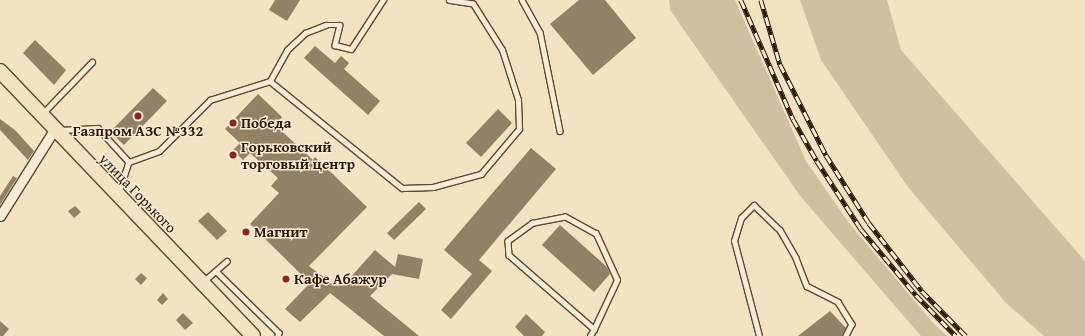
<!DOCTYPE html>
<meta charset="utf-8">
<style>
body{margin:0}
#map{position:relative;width:1085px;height:336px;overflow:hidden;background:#f2e3c2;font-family:"Gentium Book Plus",serif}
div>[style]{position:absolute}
.green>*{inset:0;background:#d0c0a1}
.building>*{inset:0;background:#928165}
.roads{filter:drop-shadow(1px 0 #5d4a30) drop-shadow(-1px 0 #5d4a30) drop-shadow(0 1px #5d4a30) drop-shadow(0 -1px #5d4a30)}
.service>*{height:4.5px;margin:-2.25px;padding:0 2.25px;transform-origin:2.25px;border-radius:2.25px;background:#f7edd7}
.minor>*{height:9px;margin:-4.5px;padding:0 4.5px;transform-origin:4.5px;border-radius:4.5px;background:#f7edd7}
.primary>*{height:14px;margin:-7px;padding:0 7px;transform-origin:7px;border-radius:7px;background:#f2e3c2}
.rail>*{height:4.5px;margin-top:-2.25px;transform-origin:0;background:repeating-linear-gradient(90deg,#f7edd7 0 9px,#2b1700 0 18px);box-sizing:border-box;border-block:1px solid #2b1700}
.dots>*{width:11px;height:11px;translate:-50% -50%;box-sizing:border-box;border:2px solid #f7edd7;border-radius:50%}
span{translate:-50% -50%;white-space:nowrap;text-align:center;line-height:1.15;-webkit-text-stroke:3px #f7edd7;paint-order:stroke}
.poi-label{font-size:15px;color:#2b1700;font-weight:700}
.left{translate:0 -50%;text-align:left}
.street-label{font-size:15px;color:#2b1700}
</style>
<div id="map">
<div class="green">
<i style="clip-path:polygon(669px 0,735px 0,806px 161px,849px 223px,934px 324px,947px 336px,921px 336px,801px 197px,670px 10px)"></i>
<i style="clip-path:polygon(800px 0,887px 0,901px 50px,1085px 261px,1085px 336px,1044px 336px,1006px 303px,908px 187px,821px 60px)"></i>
</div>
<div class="building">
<i style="clip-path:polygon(275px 0,300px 0,287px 21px,269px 10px)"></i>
<i style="clip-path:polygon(579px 0,605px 0,636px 38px,593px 75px,550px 24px)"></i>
<i style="clip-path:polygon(35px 40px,66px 70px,54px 85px,23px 53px)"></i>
<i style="clip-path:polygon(315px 46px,335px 63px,341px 56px,349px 63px,344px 69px,380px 101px,368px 115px,304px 58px)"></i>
<i style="clip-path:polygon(153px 88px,167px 101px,124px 145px,110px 132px)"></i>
<i style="clip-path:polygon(258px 94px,282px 117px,275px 125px,313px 160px,315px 157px,367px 207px,309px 266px,335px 286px,345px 275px,349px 279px,375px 250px,395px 267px,398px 254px,423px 259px,419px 279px,392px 274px,370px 296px,419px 336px,384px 336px,330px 293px,300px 322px,285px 309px,310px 283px,250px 224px,279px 193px,271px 186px,278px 178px,250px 153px,243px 160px,233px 150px,240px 143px,225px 129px)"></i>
<i style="clip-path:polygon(498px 109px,512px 123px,481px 157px,466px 143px)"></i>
<i style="clip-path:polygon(0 119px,15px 130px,34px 151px,28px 160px,0 130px)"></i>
<i style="clip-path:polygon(531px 148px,556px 169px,479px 260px,492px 271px,451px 319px,441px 310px,472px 274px,444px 250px)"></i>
<i style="clip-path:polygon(13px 176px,17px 178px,0 205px,0 196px)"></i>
<i style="clip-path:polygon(419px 202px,426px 209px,394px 240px,387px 233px)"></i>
<i style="clip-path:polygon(75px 206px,81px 212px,74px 218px,68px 211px)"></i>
<i style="clip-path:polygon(208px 212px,227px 231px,217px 240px,198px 221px)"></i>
<i style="clip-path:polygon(560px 225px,607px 267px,610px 274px,594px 292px,542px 245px)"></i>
<i style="clip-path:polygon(141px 273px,147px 278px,141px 285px,135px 279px)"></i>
<i style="clip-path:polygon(163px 293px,168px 299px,162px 305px,157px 300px)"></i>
<i style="clip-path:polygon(830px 311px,846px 328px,842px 336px,798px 336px)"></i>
<i style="clip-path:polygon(183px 313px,193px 323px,185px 330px,176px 320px)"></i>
<i style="clip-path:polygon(526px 314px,545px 332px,542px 336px,524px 336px,515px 327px)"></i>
<i style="clip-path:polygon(0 321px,9px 329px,3px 336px,0 336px)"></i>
</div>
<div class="roads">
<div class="service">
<i style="left:522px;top:0;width:37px;rotate:61deg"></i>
<i style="left:540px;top:32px;width:101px;rotate:78.6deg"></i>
<i style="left:270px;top:81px;width:170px;rotate:39deg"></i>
<i style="left:402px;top:188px;width:31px;rotate:-2deg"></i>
<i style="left:433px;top:187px;width:50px;rotate:-15.2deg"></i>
<i style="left:481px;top:174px;width:59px;rotate:-49.8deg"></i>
<i style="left:519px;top:129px;width:29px;rotate:-92deg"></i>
<i style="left:518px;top:100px;width:52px;rotate:-107.7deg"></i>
<i style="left:502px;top:50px;width:54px;rotate:-122.2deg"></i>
<i style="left:473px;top:4px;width:24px;rotate:-171deg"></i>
<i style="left:42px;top:114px;width:72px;rotate:-46.1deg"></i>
<i style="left:60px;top:130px;width:38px;rotate:-3deg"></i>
<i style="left:98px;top:128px;width:46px;rotate:47.6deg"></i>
<i style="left:129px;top:162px;width:32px;rotate:108deg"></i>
<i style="left:129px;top:162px;width:32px;rotate:-20deg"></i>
<i style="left:159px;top:151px;width:72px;rotate:-45deg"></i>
<i style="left:210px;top:100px;width:63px;rotate:-17.6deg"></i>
<i style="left:270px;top:81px;width:35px;rotate:-61deg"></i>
<i style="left:287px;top:50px;width:25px;rotate:-43deg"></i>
<i style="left:305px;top:33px;width:22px;rotate:-21deg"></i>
<i style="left:326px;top:25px;width:14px"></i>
<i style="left:340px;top:25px;width:21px;rotate:104deg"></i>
<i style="left:335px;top:45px;width:16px;rotate:14deg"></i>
<i style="left:351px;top:49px;width:59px;rotate:-56.9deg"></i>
<i style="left:216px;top:271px;width:88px;rotate:44.5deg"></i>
<i style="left:279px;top:333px;width:3px;rotate:108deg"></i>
<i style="left:204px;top:281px;width:30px;rotate:-41deg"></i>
<i style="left:590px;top:336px;width:8px;rotate:-60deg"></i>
<i style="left:594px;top:329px;width:54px;rotate:-64.9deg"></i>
<i style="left:617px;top:280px;width:51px;rotate:-114.5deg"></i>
<i style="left:596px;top:234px;width:35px;rotate:-151deg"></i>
<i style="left:565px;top:217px;width:33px;rotate:169deg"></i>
<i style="left:533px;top:223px;width:31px;rotate:144deg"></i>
<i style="left:508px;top:241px;width:14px;rotate:86deg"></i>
<i style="left:509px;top:255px;width:113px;rotate:41deg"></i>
<i style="left:759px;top:336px;width:98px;rotate:-104.7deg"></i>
<i style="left:734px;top:241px;width:24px;rotate:-73deg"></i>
<i style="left:741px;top:218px;width:18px;rotate:-45deg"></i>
<i style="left:754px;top:205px;width:36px;rotate:44deg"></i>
<i style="left:780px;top:230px;width:32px;rotate:60deg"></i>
<i style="left:796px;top:258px;width:30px;rotate:69deg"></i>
<i style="left:807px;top:286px;width:35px;rotate:27deg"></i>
<i style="left:838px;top:302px;width:26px;rotate:58deg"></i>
<i style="left:852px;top:324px;width:13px;rotate:117deg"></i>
</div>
<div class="minor">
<i style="left:0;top:216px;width:102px;rotate:-57.9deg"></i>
</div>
<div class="primary">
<i style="left:0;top:71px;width:366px;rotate:46.3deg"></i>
</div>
</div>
<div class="rail">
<i style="left:741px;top:0;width:130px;rotate:66.4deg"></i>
<i style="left:793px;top:119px;width:48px;rotate:60.3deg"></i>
<i style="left:817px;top:161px;width:81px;rotate:57.1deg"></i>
<i style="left:861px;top:229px;width:86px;rotate:50.2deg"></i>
<i style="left:916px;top:295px;width:57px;rotate:45.7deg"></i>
<i style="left:761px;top:0;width:67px;rotate:73.5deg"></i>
<i style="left:780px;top:64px;width:102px;rotate:63.2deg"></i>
<i style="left:826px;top:155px;width:80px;rotate:57.7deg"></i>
<i style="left:869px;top:223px;width:86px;rotate:52.1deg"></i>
<i style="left:922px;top:291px;width:63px;rotate:45.6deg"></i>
</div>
<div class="dots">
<i style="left:138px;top:116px;background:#8f2418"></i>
<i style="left:233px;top:123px;background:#8f2418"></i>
<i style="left:233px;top:155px;background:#8f2418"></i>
<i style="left:246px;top:232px;background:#8f2418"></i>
<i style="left:286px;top:279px;background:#8f2418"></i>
</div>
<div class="poi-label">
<span class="left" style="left:241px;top:123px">Победа</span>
<span style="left:138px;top:131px">Газпром АЗС №332</span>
<span class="left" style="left:241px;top:155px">Горьковский<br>торговый центр</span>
<span class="left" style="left:254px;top:232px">Магнит</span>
<span class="left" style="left:294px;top:279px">Кафе Абажур</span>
</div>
<div class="street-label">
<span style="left:138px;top:193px;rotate:46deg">улица Горького</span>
</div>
</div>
